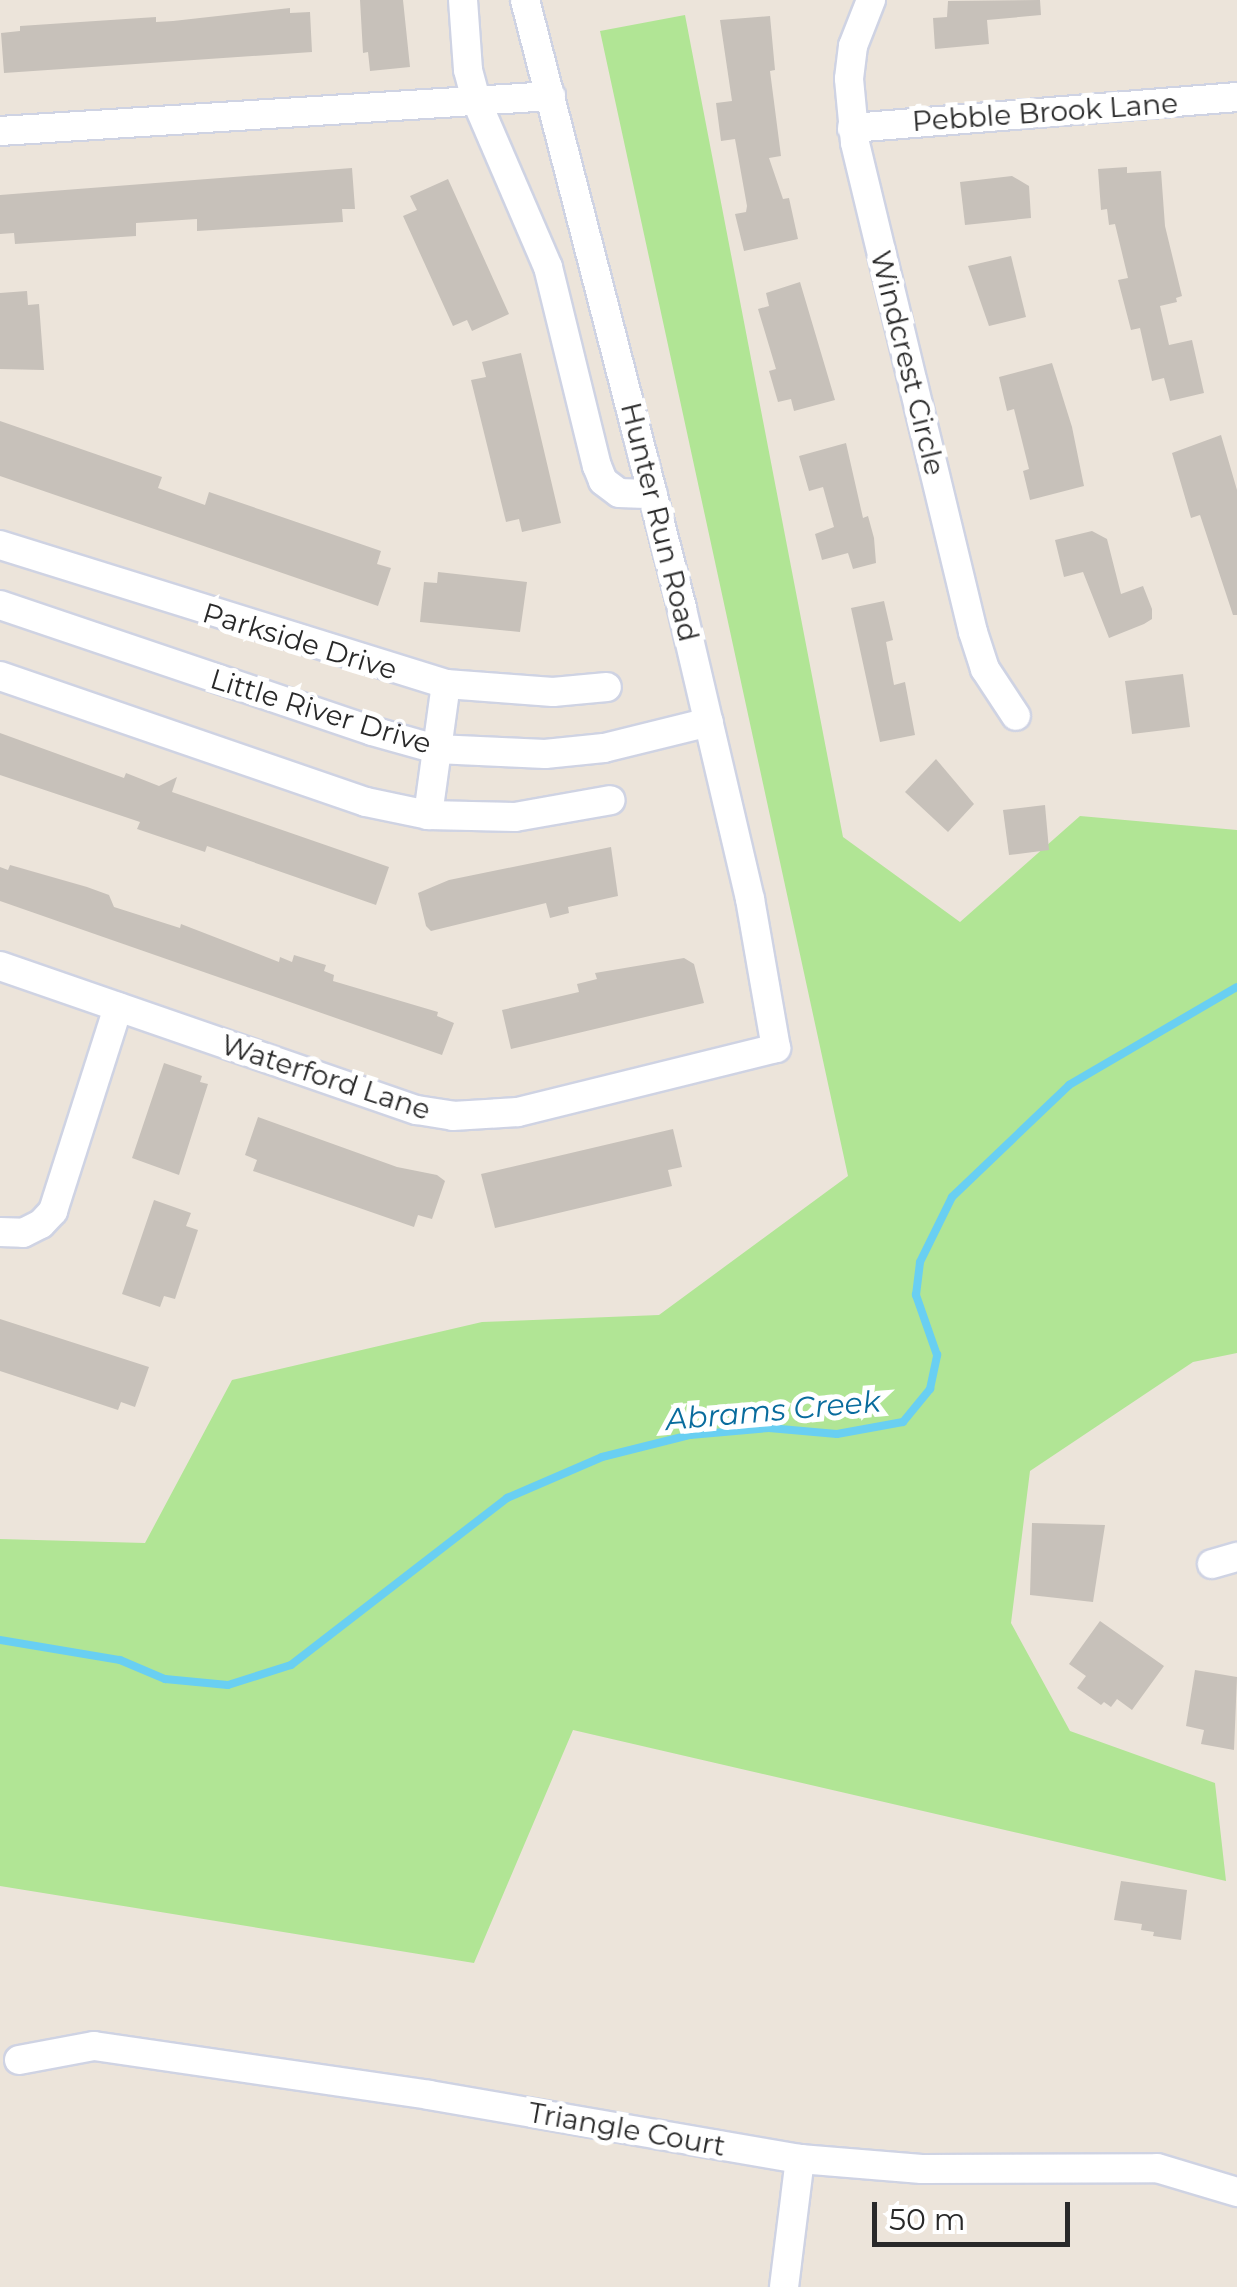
<!DOCTYPE html>
<style>
body{margin:0}
#map{position:relative;width:1237px;height:2287px;overflow:hidden;background:#ece4da;font-family:Montserrat,sans-serif}
div>[style]{position:absolute}
.green>*{inset:0;background:#b1e595}
.stream>*{height:8px;margin:-4px;padding:0 4px;transform-origin:4px;border-radius:4px;background:#69cff2}
.building>*{inset:0;background:#c7c1ba}
.roads{filter:drop-shadow(2px 0 #cfd3e3) drop-shadow(-2px 0 #cfd3e3) drop-shadow(0 2px #cfd3e3) drop-shadow(0 -2px #cfd3e3)}
.minor>*{height:28px;margin:-14px;padding:0 14px;transform-origin:14px;border-radius:14px;background:#fff}
span{translate:-50% -50%;white-space:nowrap;text-align:center;line-height:1.15;-webkit-text-stroke:10px #fff;paint-order:stroke}
.street-label{font-size:28px;color:#292929}
.water-label{font-size:30px;color:#096c9d;font-style:italic}
.scale{position:absolute;left:872px;top:2202px;width:198px;height:45px;box-sizing:border-box;border:5px solid #292929;border-top:0;padding-left:12px;font-size:30px;line-height:35px;white-space:nowrap;color:#292929;-webkit-text-stroke:8px #fff;paint-order:stroke}
</style>
<div id="map">
<div class="green">
<i style="clip-path:polygon(685px 15px,843px 837px,960px 922px,1080px 816px,1237px 830px,1237px 1353px,1193px 1362px,1030px 1471px,1011px 1623px,1070px 1731px,1215px 1783px,1226px 1881px,573px 1730px,474px 1963px,0 1886px,0 1539px,145px 1543px,232px 1380px,482px 1322px,659px 1315px,848px 1176px,600px 31px)"></i>
</div>
<div class="stream">
<i style="left:0;top:1640px;width:122px;rotate:9.5deg"></i>
<i style="left:120px;top:1660px;width:49px;rotate:22.9deg"></i>
<i style="left:165px;top:1679px;width:63px;rotate:5.4deg"></i>
<i style="left:228px;top:1685px;width:66px;rotate:-17.6deg"></i>
<i style="left:291px;top:1665px;width:273px;rotate:-37.7deg"></i>
<i style="left:507px;top:1498px;width:103px;rotate:-23.3deg"></i>
<i style="left:602px;top:1457px;width:91px;rotate:-14deg"></i>
<i style="left:690px;top:1435px;width:79px;rotate:-5.1deg"></i>
<i style="left:769px;top:1428px;width:68px;rotate:5deg"></i>
<i style="left:837px;top:1434px;width:67px;rotate:-10.3deg"></i>
<i style="left:903px;top:1422px;width:43px;rotate:-50.7deg"></i>
<i style="left:930px;top:1389px;width:35px;rotate:-78deg"></i>
<i style="left:937px;top:1355px;width:64px;rotate:-109.3deg"></i>
<i style="left:916px;top:1295px;width:33px;rotate:-83deg"></i>
<i style="left:920px;top:1262px;width:72px;rotate:-63.8deg"></i>
<i style="left:952px;top:1197px;width:162px;rotate:-43.7deg"></i>
<i style="left:1069px;top:1085px;width:194px;rotate:-30.3deg"></i>
</div>
<div class="building">
<i style="clip-path:polygon(360px 0,403px 0,410px 67px,370px 71px,368px 52px,363px 53px)"></i>
<i style="clip-path:polygon(1040px 0,1041px 15px,987px 20px,989px 44px,935px 49px,933px 18px,947px 17px,948px 1px)"></i>
<i style="clip-path:polygon(290px 8px,290px 13px,310px 12px,312px 52px,4px 73px,1px 33px,20px 31px,20px 26px,156px 17px,156px 22px,173px 21px)"></i>
<i style="clip-path:polygon(770px 16px,775px 70px,770px 71px,781px 156px,769px 158px,783px 199px,789px 198px,798px 239px,744px 251px,735px 214px,746px 212px,747px 206px,735px 139px,721px 141px,716px 103px,732px 101px,720px 20px)"></i>
<i style="clip-path:polygon(1127px 167px,1127px 173px,1161px 171px,1165px 226px,1182px 296px,1176px 298px,1177px 302px,1160px 306px,1169px 345px,1192px 340px,1204px 393px,1170px 401px,1164px 378px,1152px 381px,1140px 328px,1131px 330px,1118px 280px,1128px 278px,1115px 224px,1109px 225px,1107px 209px,1101px 210px,1098px 169px)"></i>
<i style="clip-path:polygon(352px 168px,355px 209px,342px 209px,343px 222px,197px 231px,197px 219px,151px 222px,136px 223px,136px 236px,15px 244px,14px 233px,0 234px,0 195px)"></i>
<i style="clip-path:polygon(1012px 176px,1029px 186px,1031px 218px,965px 225px,960px 182px)"></i>
<i style="clip-path:polygon(448px 179px,509px 314px,472px 331px,467px 320px,453px 326px,403px 216px,417px 210px,410px 196px)"></i>
<i style="clip-path:polygon(1011px 256px,1026px 317px,989px 326px,968px 266px)"></i>
<i style="clip-path:polygon(800px 282px,835px 400px,794px 411px,791px 399px,778px 402px,769px 371px,776px 369px,758px 309px,769px 306px,766px 293px)"></i>
<i style="clip-path:polygon(27px 291px,28px 305px,39px 304px,44px 370px,0 369px,0 293px)"></i>
<i style="clip-path:polygon(521px 353px,561px 523px,522px 532px,519px 519px,506px 522px,471px 380px,486px 377px,482px 362px)"></i>
<i style="clip-path:polygon(1052px 363px,1072px 427px,1084px 486px,1030px 500px,1023px 471px,1029px 469px,1014px 409px,1007px 411px,999px 377px)"></i>
<i style="clip-path:polygon(0 421px,162px 477px,158px 488px,205px 505px,209px 492px,381px 551px,377px 564px,391px 568px,378px 606px,0 476px)"></i>
<i style="clip-path:polygon(1221px 435px,1237px 490px,1237px 615px,1233px 615px,1200px 515px,1191px 518px,1172px 453px)"></i>
<i style="clip-path:polygon(846px 443px,863px 518px,868px 516px,874px 538px,876px 563px,853px 569px,848px 553px,822px 560px,815px 534px,834px 527px,823px 487px,809px 491px,799px 456px)"></i>
<i style="clip-path:polygon(1092px 531px,1107px 539px,1121px 594px,1143px 586px,1152px 609px,1152px 619px,1144px 624px,1109px 638px,1083px 572px,1064px 577px,1055px 540px)"></i>
<i style="clip-path:polygon(438px 572px,527px 582px,520px 632px,420px 622px,424px 582px,437px 583px)"></i>
<i style="clip-path:polygon(884px 601px,893px 640px,886px 642px,894px 685px,905px 682px,915px 735px,880px 742px,851px 608px)"></i>
<i style="clip-path:polygon(1183px 674px,1190px 727px,1132px 734px,1125px 681px)"></i>
<i style="clip-path:polygon(0 733px,124px 778px,126px 773px,159px 786px,177px 777px,172px 792px,389px 867px,376px 905px,207px 846px,205px 852px,137px 829px,140px 822px,0 775px)"></i>
<i style="clip-path:polygon(936px 759px,974px 804px,948px 832px,905px 792px)"></i>
<i style="clip-path:polygon(1045px 805px,1049px 850px,1009px 855px,1003px 810px)"></i>
<i style="clip-path:polygon(611px 847px,618px 896px,568px 907px,569px 913px,550px 918px,546px 903px,431px 931px,426px 926px,418px 893px,449px 880px)"></i>
<i style="clip-path:polygon(10px 865px,87px 887px,109px 895px,114px 907px,180px 928px,181px 924px,279px 962px,280px 957px,292px 962px,294px 955px,326px 965px,324px 971px,334px 975px,333px 981px,438px 1012px,437px 1016px,454px 1023px,442px 1055px,0 901px,0 867px,8px 870px)"></i>
<i style="clip-path:polygon(684px 958px,694px 964px,704px 1003px,511px 1049px,502px 1010px,579px 992px,577px 984px,597px 979px,595px 973px)"></i>
<i style="clip-path:polygon(164px 1063px,202px 1076px,200px 1082px,208px 1084px,179px 1175px,132px 1158px)"></i>
<i style="clip-path:polygon(258px 1117px,397px 1167px,437px 1175px,445px 1181px,432px 1219px,418px 1215px,414px 1227px,253px 1171px,257px 1160px,245px 1155px)"></i>
<i style="clip-path:polygon(673px 1129px,682px 1167px,668px 1170px,672px 1186px,495px 1228px,481px 1174px)"></i>
<i style="clip-path:polygon(154px 1200px,191px 1213px,186px 1226px,198px 1230px,175px 1299px,164px 1296px,160px 1307px,122px 1294px)"></i>
<i style="clip-path:polygon(0 1319px,149px 1367px,135px 1407px,121px 1402px,118px 1410px,0 1371px)"></i>
<i style="clip-path:polygon(1032px 1523px,1105px 1525px,1093px 1602px,1030px 1595px)"></i>
<i style="clip-path:polygon(1100px 1621px,1164px 1666px,1132px 1710px,1117px 1699px,1111px 1707px,1104px 1702px,1101px 1705px,1077px 1688px,1086px 1676px,1069px 1664px)"></i>
<i style="clip-path:polygon(1195px 1670px,1237px 1677px,1234px 1750px,1201px 1744px,1204px 1730px,1186px 1726px)"></i>
<i style="clip-path:polygon(1121px 1881px,1187px 1890px,1181px 1940px,1153px 1936px,1154px 1932px,1141px 1930px,1142px 1924px,1114px 1920px)"></i>
</div>
<div class="roads">
<div class="minor">
<i style="left:463px;top:0;width:70px;rotate:85.9deg"></i>
<i style="left:468px;top:70px;width:31px;rotate:75deg"></i>
<i style="left:476px;top:100px;width:182px;rotate:66.7deg"></i>
<i style="left:548px;top:267px;width:205px;rotate:76.2deg"></i>
<i style="left:597px;top:466px;width:16px;rotate:68deg"></i>
<i style="left:603px;top:481px;width:20px;rotate:37deg"></i>
<i style="left:619px;top:493px;width:34px;rotate:2deg"></i>
<i style="left:871px;top:0;width:49px;rotate:111.4deg"></i>
<i style="left:853px;top:46px;width:33px;rotate:97deg"></i>
<i style="left:849px;top:79px;width:64px;rotate:84.6deg"></i>
<i style="left:855px;top:143px;width:503px;rotate:76.43deg"></i>
<i style="left:973px;top:632px;width:39px;rotate:72deg"></i>
<i style="left:985px;top:669px;width:56px;rotate:56.6deg"></i>
<i style="left:852px;top:128px;width:386px;rotate:-4.6deg"></i>
<i style="left:0;top:131px;width:552px;rotate:-3.63deg"></i>
<i style="left:0;top:545px;width:467px;rotate:17.3deg"></i>
<i style="left:446px;top:684px;width:107px;rotate:4.3deg"></i>
<i style="left:553px;top:692px;width:54px;rotate:-5.3deg"></i>
<i style="left:0;top:605px;width:393px;rotate:18.7deg"></i>
<i style="left:372px;top:731px;width:66px;rotate:15.7deg"></i>
<i style="left:436px;top:749px;width:109px;rotate:2.6deg"></i>
<i style="left:545px;top:754px;width:59px;rotate:-5.8deg"></i>
<i style="left:604px;top:748px;width:108px;rotate:-13.9deg"></i>
<i style="left:0;top:676px;width:387px;rotate:19deg"></i>
<i style="left:366px;top:802px;width:63px;rotate:11.8deg"></i>
<i style="left:428px;top:815px;width:87px;rotate:1.3deg"></i>
<i style="left:515px;top:817px;width:97px;rotate:-10deg"></i>
<i style="left:428px;top:815px;width:132px;rotate:-82.2deg"></i>
<i style="left:0;top:966px;width:441px;rotate:19.1deg"></i>
<i style="left:417px;top:1110px;width:36px;rotate:9deg"></i>
<i style="left:453px;top:1116px;width:65px;rotate:-3.5deg"></i>
<i style="left:518px;top:1112px;width:266px;rotate:-13.9deg"></i>
<i style="left:776px;top:1048px;width:151px;rotate:-99.9deg"></i>
<i style="left:750px;top:899px;width:299px;rotate:-103.2deg"></i>
<i style="left:682px;top:608px;width:628px;rotate:-104.48deg"></i>
<i style="left:0;top:1232px;width:23px;rotate:2deg"></i>
<i style="left:23px;top:1233px;width:20px;rotate:-27deg"></i>
<i style="left:41px;top:1224px;width:18px;rotate:-47deg"></i>
<i style="left:53px;top:1211px;width:214px;rotate:-72.3deg"></i>
<i style="left:1212px;top:1564px;width:26px;rotate:-16deg"></i>
<i style="left:19px;top:2060px;width:76px;rotate:-10.6deg"></i>
<i style="left:94px;top:2046px;width:339px;rotate:8.3deg"></i>
<i style="left:429px;top:2095px;width:376px;rotate:9.8deg"></i>
<i style="left:800px;top:2159px;width:122px;rotate:4.7deg"></i>
<i style="left:922px;top:2169px;width:235px;rotate:-0.2deg"></i>
<i style="left:1157px;top:2168px;width:84px;rotate:16.7deg"></i>
<i style="left:784px;top:2287px;width:129px;rotate:-82.9deg"></i>
</div>
</div>
<div class="street-label">
<span style="left:1045px;top:112px;rotate:-4deg">Pebble Brook Lane</span>
<span style="left:908px;top:363px;rotate:76deg">Windcrest Circle</span>
<span style="left:660px;top:522px;rotate:76deg">Hunter Run Road</span>
<span style="left:300px;top:641px;rotate:17deg">Parkside Drive</span>
<span style="left:321px;top:711px;rotate:17deg">Little River Drive</span>
<span style="left:326px;top:1077px;rotate:18deg">Waterford Lane</span>
<span style="left:627px;top:2129px;rotate:10deg">Triangle Court</span>
</div>
<div class="water-label">
<span style="left:773px;top:1411px;rotate:-5deg">Abrams Creek</span>
</div>
<div class="scale">50 m</div>
</div>
